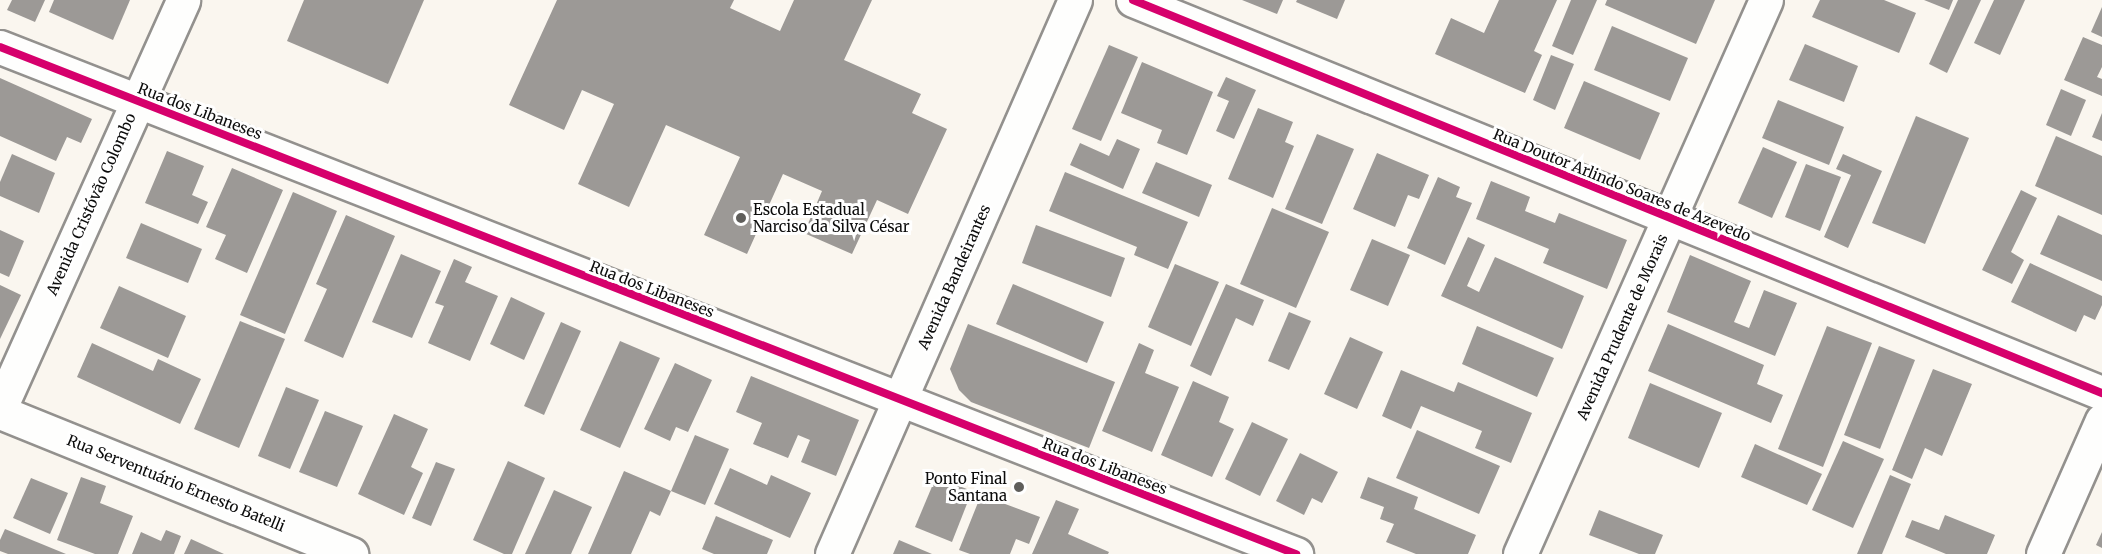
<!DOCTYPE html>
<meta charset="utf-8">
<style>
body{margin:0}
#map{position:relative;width:2102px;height:554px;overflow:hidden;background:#faf6ef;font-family:Merriweather,serif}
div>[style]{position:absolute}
.building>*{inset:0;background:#9c9996}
.roads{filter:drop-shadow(2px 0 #93918e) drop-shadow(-2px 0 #93918e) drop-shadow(0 2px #93918e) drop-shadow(0 -2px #93918e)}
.minor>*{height:33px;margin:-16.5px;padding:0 16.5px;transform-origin:16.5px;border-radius:16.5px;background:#fefefd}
.cycleway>*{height:8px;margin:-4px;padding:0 4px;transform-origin:4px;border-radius:4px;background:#d6006c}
.dots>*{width:16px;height:16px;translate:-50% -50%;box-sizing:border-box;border:3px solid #fff;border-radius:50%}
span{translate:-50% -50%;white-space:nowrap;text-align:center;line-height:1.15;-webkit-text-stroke:6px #fff;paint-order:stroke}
.street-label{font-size:15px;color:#0c0c0c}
.poi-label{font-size:15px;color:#0c0c0c}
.left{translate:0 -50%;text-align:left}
.right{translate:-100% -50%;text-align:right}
</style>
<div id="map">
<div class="building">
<i style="clip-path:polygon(12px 0,45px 0,35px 22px,7px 10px)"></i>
<i style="clip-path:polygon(54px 0,130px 0,113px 40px,49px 12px)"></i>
<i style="clip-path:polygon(304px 0,424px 0,388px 84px,287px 41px)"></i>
<i style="clip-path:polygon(557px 0,734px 0,730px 8px,780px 31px,794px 0,872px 0,844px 60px,921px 94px,912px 113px,947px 129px,908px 214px,877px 200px,852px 254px,804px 233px,822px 191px,783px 174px,747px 254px,704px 235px,740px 157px,666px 125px,629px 207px,578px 184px,614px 104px,582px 90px,564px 130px,509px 105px)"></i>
<i style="clip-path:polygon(1242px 0,1283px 0,1277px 14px)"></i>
<i style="clip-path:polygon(1297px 0,1345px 0,1337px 19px,1296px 2px)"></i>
<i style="clip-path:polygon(1499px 0,1557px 0,1534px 51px,1542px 55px,1525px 93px,1435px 54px,1451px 18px,1484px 33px)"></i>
<i style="clip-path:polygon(1571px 0,1597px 0,1573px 55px,1552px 46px)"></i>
<i style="clip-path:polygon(1607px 0,1715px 0,1696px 44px,1605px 5px)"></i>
<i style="clip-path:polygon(1820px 0,1884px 0,1916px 13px,1899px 53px,1812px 17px)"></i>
<i style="clip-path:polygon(1924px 0,1953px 0,1949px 10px)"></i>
<i style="clip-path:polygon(1958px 0,1981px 0,1947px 73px,1929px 64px)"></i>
<i style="clip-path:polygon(1994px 0,2025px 0,2000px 55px,1974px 43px)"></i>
<i style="clip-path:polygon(2102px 7px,2102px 37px,2091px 32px)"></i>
<i style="clip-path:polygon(1612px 26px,1688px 58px,1670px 101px,1594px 70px)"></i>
<i style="clip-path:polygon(2083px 37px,2102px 45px,2102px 67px,2097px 77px,2102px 79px,2102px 96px,2064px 80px)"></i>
<i style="clip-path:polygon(1805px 44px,1858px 66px,1844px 102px,1789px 80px)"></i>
<i style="clip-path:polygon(1109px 45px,1138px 57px,1101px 141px,1072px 129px)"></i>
<i style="clip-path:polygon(1551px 55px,1574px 64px,1555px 110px,1533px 100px)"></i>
<i style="clip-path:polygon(1142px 62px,1213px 92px,1187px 155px,1157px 143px,1162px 130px,1121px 113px)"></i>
<i style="clip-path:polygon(1226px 77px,1256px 90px,1234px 139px,1216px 131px,1229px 101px,1217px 96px)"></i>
<i style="clip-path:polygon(0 78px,92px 119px,81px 143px,67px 137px,56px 161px,0 136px)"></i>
<i style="clip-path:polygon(1584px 81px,1660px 113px,1640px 160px,1564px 128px)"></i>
<i style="clip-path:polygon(2061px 89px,2086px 100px,2071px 136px,2046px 125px)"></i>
<i style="clip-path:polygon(1778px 100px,1844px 127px,1829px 165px,1762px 138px)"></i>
<i style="clip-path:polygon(1258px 108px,1293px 122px,1285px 142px,1294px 146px,1273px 198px,1228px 179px)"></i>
<i style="clip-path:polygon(2102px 113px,2102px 141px,2092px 137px)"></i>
<i style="clip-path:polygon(1916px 116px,1969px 138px,1925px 244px,1872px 223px)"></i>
<i style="clip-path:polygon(1317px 134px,1354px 149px,1322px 224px,1285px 209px)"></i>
<i style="clip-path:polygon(2056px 136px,2102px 156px,2102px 215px,2035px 186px)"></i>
<i style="clip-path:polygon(1117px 139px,1140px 149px,1123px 189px,1070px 165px,1080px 143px,1109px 156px)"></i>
<i style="clip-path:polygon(1763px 147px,1797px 162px,1772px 218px,1738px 203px)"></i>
<i style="clip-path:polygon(167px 151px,204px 166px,192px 195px,208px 202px,198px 224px,145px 203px)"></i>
<i style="clip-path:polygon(1377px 153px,1429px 175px,1419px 199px,1408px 195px,1395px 227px,1353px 209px)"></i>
<i style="clip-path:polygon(12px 154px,55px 173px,39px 213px,0 196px,0 182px)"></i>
<i style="clip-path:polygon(1843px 154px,1882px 171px,1848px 248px,1824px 237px,1851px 175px,1836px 169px)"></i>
<i style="clip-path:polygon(1156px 162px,1212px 185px,1199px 217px,1142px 193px)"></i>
<i style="clip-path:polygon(1806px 164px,1841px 177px,1820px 231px,1785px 217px)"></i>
<i style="clip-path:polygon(232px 168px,283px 190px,247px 273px,215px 259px,226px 235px,206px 227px)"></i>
<i style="clip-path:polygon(1065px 172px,1188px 222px,1168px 269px,1134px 255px,1137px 247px,1049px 211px)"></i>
<i style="clip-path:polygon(1438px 177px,1460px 187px,1456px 197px,1472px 203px,1445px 265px,1407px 248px)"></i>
<i style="clip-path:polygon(1491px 181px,1530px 197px,1525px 211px,1555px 223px,1559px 213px,1627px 240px,1607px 289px,1543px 263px,1549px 249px,1476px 219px)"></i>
<i style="clip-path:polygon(2021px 190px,2037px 198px,2011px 252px,2024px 260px,2012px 284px,1982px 270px)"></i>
<i style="clip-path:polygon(293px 192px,337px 211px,285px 334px,240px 315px)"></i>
<i style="clip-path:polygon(1272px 208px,1329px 232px,1296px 308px,1240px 284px)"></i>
<i style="clip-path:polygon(346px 215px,395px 236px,343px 358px,304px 341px,327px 289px,316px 284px)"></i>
<i style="clip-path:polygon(2058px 215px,2102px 235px,2102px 281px,2040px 254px)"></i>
<i style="clip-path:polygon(141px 223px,202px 249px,188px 283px,126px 258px)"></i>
<i style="clip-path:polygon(1036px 225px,1125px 258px,1111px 297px,1022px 263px)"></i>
<i style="clip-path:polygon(0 230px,24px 241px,9px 277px,0 273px)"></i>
<i style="clip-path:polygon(1468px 237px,1485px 245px,1467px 286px,1479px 292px,1495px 257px,1584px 296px,1562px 349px,1441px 296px)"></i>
<i style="clip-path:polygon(1372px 239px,1410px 255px,1388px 306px,1350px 290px)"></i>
<i style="clip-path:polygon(401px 254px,441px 271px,412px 338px,372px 322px)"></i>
<i style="clip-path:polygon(1690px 255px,1751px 281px,1734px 322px,1749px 328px,1764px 290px,1797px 303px,1775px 356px,1667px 312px)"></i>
<i style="clip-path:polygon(454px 259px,472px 267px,465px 282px,498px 296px,470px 361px,428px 343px,444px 306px,435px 303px)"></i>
<i style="clip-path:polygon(2030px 263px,2102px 296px,2102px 305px,2095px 320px,2084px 315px,2076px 332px,2011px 302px)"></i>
<i style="clip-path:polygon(1175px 264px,1219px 282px,1191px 346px,1148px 327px)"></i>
<i style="clip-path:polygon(1013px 284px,1104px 322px,1087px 363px,996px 324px)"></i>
<i style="clip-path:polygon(1226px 284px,1264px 300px,1253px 326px,1236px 318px,1211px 376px,1190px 366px)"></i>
<i style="clip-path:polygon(0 285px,21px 295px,0 339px)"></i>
<i style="clip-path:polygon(119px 286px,186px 316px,168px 358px,100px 328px)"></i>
<i style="clip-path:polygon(511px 297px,545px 313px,524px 360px,490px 344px)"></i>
<i style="clip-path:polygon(1289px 312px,1311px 321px,1289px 370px,1268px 361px)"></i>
<i style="clip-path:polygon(240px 321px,285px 339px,239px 448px,194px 429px)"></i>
<i style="clip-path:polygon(561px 322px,581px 331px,544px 415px,524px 406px)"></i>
<i style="clip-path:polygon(968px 324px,1115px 382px,1089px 448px,971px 402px,959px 390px,950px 369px)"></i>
<i style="clip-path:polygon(1668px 324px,1764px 365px,1757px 384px,1783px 395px,1771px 423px,1648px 371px)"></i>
<i style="clip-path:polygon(1477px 326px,1554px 358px,1537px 397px,1462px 364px)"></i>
<i style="clip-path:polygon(1827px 326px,1872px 343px,1823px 467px,1778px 449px)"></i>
<i style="clip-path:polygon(1350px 337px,1383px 352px,1357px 409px,1324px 394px)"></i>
<i style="clip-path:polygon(620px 341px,660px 358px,620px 448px,580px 430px)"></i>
<i style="clip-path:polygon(92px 343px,153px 371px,158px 359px,201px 379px,180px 424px,77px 377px)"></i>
<i style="clip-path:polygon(1139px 343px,1154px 350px,1145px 373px,1179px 387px,1152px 452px,1102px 431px)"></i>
<i style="clip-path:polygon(1879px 346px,1915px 360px,1880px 449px,1844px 435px)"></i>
<i style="clip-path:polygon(675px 363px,712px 380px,688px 432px,676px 427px,670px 441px,644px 429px)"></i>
<i style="clip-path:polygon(1933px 369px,1972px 384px,1942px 456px,1925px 448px,1912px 479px,1892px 470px)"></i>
<i style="clip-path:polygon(1401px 370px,1454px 392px,1458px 382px,1532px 413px,1511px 463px,1475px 448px,1482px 431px,1421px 406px,1411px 429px,1382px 416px)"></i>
<i style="clip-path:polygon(751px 376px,859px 420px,836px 476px,801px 462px,810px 440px,798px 435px,788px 458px,753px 444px,762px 423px,736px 412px)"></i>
<i style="clip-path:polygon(1193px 381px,1229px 397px,1219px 422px,1234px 429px,1212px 477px,1161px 455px)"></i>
<i style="clip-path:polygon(1650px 383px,1722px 413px,1699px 468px,1628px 438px)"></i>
<i style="clip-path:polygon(286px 387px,319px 400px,290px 469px,258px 456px)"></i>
<i style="clip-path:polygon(325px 411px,363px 426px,337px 487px,299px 472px)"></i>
<i style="clip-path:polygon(394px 414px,428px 429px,411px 467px,423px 473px,404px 515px,358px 494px)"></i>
<i style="clip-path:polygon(1252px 422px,1288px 439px,1260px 496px,1225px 479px)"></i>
<i style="clip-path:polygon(1417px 430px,1500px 466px,1479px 514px,1396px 478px)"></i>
<i style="clip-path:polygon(695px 435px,729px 449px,705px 505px,671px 491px)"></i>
<i style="clip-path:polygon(1843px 441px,1884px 459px,1853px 528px,1812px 510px)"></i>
<i style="clip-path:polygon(1755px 444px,1822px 474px,1807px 505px,1741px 477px)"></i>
<i style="clip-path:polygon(1300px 453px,1338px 472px,1322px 503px,1312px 498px,1304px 515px,1276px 501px)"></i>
<i style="clip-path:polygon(508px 461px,545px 478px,512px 554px,504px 554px,473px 540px)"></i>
<i style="clip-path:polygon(436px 462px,455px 469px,431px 526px,412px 518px)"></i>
<i style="clip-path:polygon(730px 468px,767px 485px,771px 475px,811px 493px,790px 538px,714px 504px)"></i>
<i style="clip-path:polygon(624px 471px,671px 491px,660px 516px,650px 511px,631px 554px,588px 554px)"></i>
<i style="clip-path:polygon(1890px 475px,1911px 484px,1882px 554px,1857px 554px)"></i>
<i style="clip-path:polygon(81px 477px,106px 486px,100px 503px,133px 516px,118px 554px,95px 554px,57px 540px)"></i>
<i style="clip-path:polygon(936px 477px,972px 491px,952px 542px,915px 527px)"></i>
<i style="clip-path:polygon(1368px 477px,1418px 497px,1414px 509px,1476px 535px,1468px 554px,1416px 554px,1386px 542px,1394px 524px,1380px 519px,1384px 507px,1360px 498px)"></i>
<i style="clip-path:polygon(31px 478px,68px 493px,50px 534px,13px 518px)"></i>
<i style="clip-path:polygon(554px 490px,592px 507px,571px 554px,525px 554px)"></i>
<i style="clip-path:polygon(981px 495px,1040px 517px,1029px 544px,1016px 539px,1010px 554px,970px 554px,959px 550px)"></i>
<i style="clip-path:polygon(1056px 500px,1079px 509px,1068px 534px,1109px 552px,1108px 554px,1032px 554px)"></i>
<i style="clip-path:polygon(1599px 510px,1663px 535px,1655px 554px,1639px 554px,1589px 535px)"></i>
<i style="clip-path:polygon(1945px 515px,1995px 535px,1987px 554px,1946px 554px,1905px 537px,1912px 520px,1939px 530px)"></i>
<i style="clip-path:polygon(716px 516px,773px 540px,767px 554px,714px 554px,702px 549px)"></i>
<i style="clip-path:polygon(5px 529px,66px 554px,8px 554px,0 551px,0 540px)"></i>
<i style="clip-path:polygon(166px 530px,181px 536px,174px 554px,132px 554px,141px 532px,161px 541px)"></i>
<i style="clip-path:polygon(2102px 532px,2102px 548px,2096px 545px)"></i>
<i style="clip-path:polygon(191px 539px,224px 554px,184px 554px)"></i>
<i style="clip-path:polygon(899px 540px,932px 554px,893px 554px)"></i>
</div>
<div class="roads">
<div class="minor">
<i style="left:1133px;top:0;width:1046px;rotate:22.08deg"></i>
<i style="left:0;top:47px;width:1392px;rotate:21.37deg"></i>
<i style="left:0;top:408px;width:447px;rotate:-65.8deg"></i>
<i style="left:0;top:412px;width:379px;rotate:22deg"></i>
<i style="left:832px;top:554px;width:605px;rotate:-66.32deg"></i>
<i style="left:1520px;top:554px;width:606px;rotate:-66.06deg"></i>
<i style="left:2043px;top:554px;width:146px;rotate:-66.2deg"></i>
</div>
</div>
<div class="cycleway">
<i style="left:1133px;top:0;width:1046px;rotate:22.08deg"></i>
<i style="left:0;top:47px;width:1392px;rotate:21.37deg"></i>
</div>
<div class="dots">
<i style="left:741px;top:218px;background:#5f5e5b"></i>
<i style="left:1019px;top:487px;background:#5f5e5b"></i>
</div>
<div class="street-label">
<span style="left:200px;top:111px;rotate:21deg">Rua dos Libaneses</span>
<span style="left:1622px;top:185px;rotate:22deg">Rua Doutor Arlindo Soares de Azevedo</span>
<span style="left:91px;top:204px;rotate:-66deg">Avenida Cristóvão Colombo</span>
<span style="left:954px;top:277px;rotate:-66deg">Avenida Bandeirantes</span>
<span style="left:652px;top:289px;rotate:21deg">Rua dos Libaneses</span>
<span style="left:1622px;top:327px;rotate:-66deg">Avenida Prudente de Morais</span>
<span style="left:1105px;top:466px;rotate:21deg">Rua dos Libaneses</span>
<span style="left:176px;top:483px;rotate:22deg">Rua Serventuário Ernesto Batelli</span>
</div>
<div class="poi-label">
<span class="left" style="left:753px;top:218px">Escola Estadual<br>Narciso da Silva César</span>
<span class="right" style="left:1007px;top:487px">Ponto Final<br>Santana</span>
</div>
</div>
